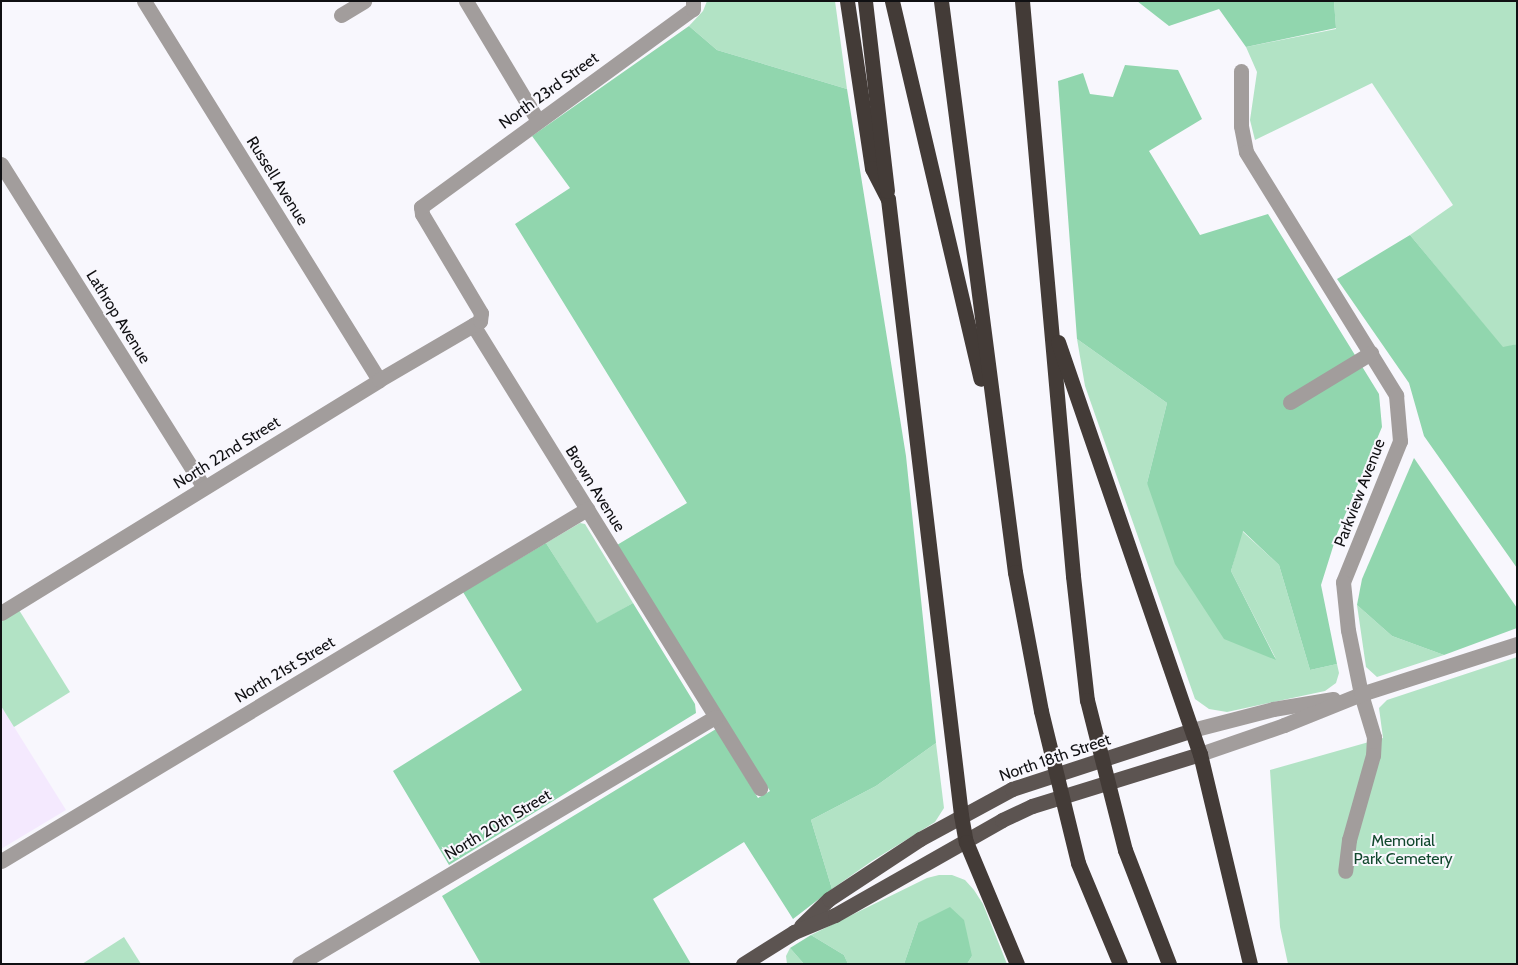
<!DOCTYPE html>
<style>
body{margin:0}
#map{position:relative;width:1518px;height:965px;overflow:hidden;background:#f8f7fd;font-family:Cabin,sans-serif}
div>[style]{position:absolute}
.commercial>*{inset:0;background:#f4e9fe}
.green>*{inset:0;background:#b2e3c5}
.forest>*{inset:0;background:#91d6ae}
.minor>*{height:15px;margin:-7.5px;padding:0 7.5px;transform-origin:7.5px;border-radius:7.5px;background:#a29d9c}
.major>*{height:15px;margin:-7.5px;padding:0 7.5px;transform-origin:7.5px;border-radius:7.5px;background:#5c5451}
.highway>*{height:15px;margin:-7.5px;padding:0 7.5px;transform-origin:7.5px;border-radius:7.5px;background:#433b37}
.highway-bridge>*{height:15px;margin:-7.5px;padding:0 7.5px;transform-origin:7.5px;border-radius:7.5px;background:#433b37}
span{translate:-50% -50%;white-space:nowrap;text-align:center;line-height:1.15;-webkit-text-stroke:4px #f8f7fd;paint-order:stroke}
.street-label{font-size:16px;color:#101013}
.park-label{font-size:16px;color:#12482e}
.frame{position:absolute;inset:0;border:2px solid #101013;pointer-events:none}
</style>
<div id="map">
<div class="commercial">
<i style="clip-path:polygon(1px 706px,66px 810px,1px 849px)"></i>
</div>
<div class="green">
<i style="clip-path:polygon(707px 1px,835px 1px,847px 89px,717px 50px,689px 26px,703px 11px)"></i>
<i style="clip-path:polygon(1334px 1px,1517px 1px,1517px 344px,1503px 348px,1410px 235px,1453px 205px,1372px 83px,1255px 140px,1250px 120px,1257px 72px,1246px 47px,1336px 29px)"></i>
<i style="clip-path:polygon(1077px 339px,1167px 403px,1147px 483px,1276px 659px,1231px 571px,1242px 531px,1279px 565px,1310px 670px,1337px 664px,1339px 673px,1336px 683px,1325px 691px,1227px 712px,1209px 709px,1195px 699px,1085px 386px)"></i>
<i style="clip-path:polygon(580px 523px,585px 524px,633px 603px,597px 624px,546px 543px)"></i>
<i style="clip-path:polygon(1357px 605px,1392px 636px,1444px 655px,1377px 677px,1366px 667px)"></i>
<i style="clip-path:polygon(19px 610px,70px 692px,14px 727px,1px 706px,1px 622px)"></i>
<i style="clip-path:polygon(1517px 657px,1517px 964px,1288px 964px,1280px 927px,1270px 770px,1383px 738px,1379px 708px,1387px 700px)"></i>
<i style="clip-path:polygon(936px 743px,944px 808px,935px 822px,872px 861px,832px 889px,811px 820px,876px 786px)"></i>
<i style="clip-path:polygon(939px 875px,952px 875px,965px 880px,974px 890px,983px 904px,1007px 964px,967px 964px,972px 956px,918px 923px,904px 964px,848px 964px,844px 955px,811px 935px,927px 878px)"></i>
<i style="clip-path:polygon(124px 937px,141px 964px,82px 964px)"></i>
<i style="clip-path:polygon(790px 948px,804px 964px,787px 964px,786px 956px)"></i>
</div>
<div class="forest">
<i style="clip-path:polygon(1137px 1px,1334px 1px,1336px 28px,1246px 47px,1219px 9px,1169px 26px)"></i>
<i style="clip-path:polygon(689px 26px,717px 50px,847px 89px,906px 456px,936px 743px,876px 786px,811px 820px,832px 889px,793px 919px,744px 842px,653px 899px,691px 964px,481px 964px,442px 896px,716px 729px,758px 798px,770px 791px,617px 545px,687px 503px,515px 224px,570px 188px,532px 136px)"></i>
<i style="clip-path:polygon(1125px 65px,1178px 70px,1202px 119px,1149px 151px,1200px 235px,1268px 214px,1379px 394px,1382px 427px,1337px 534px,1321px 585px,1337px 664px,1310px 670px,1279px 565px,1243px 531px,1231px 571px,1276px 660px,1224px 639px,1175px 564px,1147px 483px,1167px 403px,1077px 339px,1058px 81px,1083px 73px,1090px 94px,1113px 97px)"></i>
<i style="clip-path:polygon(1410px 235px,1503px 347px,1517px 344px,1517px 568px,1424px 436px,1409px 383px,1337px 279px)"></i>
<i style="clip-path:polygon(1414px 458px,1517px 608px,1517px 628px,1444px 655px,1392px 636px,1357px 605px,1362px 579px)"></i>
<i style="clip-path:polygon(546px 543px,597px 623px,633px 603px,695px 704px,696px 713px,449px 865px,393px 771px,522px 690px,463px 592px)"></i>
<i style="clip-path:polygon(950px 907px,964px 920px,972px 956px,967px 964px,904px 964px,918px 923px)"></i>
<i style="clip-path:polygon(811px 935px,844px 955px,848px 964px,804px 964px,790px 948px)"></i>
</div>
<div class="minor">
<i style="left:144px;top:1px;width:446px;rotate:58.2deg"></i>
<i style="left:466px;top:1px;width:140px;rotate:59deg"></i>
<i style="left:341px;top:15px;width:27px;rotate:-31deg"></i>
<i style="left:1241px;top:71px;width:55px;rotate:90deg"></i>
<i style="left:1241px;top:126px;width:26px;rotate:79deg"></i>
<i style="left:1246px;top:152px;width:286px;rotate:58.3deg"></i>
<i style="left:1396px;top:395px;width:46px;rotate:85deg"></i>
<i style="left:1400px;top:441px;width:152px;rotate:112deg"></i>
<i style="left:1343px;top:582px;width:48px;rotate:84.1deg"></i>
<i style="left:1348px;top:630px;width:65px;rotate:78.5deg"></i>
<i style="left:1361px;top:694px;width:45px;rotate:73.2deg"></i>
<i style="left:1374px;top:737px;width:18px;rotate:93deg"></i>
<i style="left:1373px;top:755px;width:88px;rotate:105.8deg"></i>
<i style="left:1349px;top:840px;width:31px;rotate:97deg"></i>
<i style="left:1px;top:164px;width:381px;rotate:57.9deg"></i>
<i style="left:473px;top:325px;width:545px;rotate:58.21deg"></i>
<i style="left:1290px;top:402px;width:95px;rotate:-31.2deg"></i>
<i style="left:1px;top:613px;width:444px;rotate:-31.6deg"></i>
<i style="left:379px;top:380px;width:117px;rotate:-30.3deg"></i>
<i style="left:480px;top:321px;width:8px;rotate:-83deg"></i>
<i style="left:481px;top:313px;width:115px;rotate:-120.8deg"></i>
<i style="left:422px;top:214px;width:7px;rotate:-98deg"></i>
<i style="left:421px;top:207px;width:336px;rotate:-36.1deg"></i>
<i style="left:693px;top:9px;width:8px;rotate:-90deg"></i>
<i style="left:1192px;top:730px;width:84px;rotate:-14.5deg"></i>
<i style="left:1273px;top:709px;width:61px;rotate:-9.5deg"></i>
<i style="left:1200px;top:754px;width:89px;rotate:-19deg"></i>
<i style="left:1284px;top:725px;width:83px;rotate:-21.9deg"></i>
<i style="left:1361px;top:694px;width:164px;rotate:-17.8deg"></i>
<i style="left:1px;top:861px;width:684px;rotate:-30.99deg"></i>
<i style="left:299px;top:964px;width:484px;rotate:-30.7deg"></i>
</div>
<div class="major">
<i style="left:801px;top:926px;width:39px;rotate:-44deg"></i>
<i style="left:829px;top:899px;width:109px;rotate:-33.4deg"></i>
<i style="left:920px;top:839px;width:105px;rotate:-28.5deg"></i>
<i style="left:1012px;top:789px;width:189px;rotate:-18.1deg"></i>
<i style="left:743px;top:964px;width:60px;rotate:-32.1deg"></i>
<i style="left:794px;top:932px;width:44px;rotate:-22.5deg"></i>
<i style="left:835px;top:915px;width:192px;rotate:-29.6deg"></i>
<i style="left:1002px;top:820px;width:33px;rotate:-25deg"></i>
<i style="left:1032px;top:806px;width:176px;rotate:-17.2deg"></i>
</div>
<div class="highway">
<i style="left:847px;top:1px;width:169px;rotate:81.5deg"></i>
<i style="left:872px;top:168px;width:35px;rotate:63deg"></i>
<i style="left:888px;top:199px;width:620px;rotate:83.24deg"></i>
<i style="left:961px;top:815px;width:27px;rotate:80deg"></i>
<i style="left:966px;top:842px;width:132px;rotate:67.3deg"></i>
<i style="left:865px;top:1px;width:191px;rotate:83.4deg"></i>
<i style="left:892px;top:1px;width:388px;rotate:76.8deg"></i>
<i style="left:941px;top:1px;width:576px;rotate:82.62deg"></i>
<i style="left:1015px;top:572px;width:141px;rotate:79.4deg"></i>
<i style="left:1022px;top:1px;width:577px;rotate:84.93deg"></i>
<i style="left:1073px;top:576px;width:125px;rotate:83.6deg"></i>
<i style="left:1058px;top:342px;width:436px;rotate:71deg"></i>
<i style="left:1200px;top:754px;width:216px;rotate:76.6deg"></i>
<i style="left:1125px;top:850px;width:122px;rotate:68.9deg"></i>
<i style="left:1078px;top:863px;width:109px;rotate:67.4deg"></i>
</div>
<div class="highway-bridge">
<i style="left:1087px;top:700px;width:155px;rotate:75.8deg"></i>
<i style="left:1041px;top:711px;width:156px;rotate:76.3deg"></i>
</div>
<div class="street-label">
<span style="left:549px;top:91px;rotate:-36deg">North 23rd Street</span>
<span style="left:277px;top:181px;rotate:58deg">Russell Avenue</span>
<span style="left:118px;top:317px;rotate:58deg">Lathrop Avenue</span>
<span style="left:227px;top:453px;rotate:-32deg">North 22nd Street</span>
<span style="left:595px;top:489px;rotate:58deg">Brown Avenue</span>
<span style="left:1360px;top:493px;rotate:-69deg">Parkview Avenue</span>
<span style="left:285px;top:670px;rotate:-31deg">North 21st Street</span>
<span style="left:1055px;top:758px;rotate:-19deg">North 18th Street</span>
<span style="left:498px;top:825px;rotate:-31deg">North 20th Street</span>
</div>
<div class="park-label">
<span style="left:1403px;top:850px">Memorial<br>Park Cemetery</span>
</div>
<div class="frame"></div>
</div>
